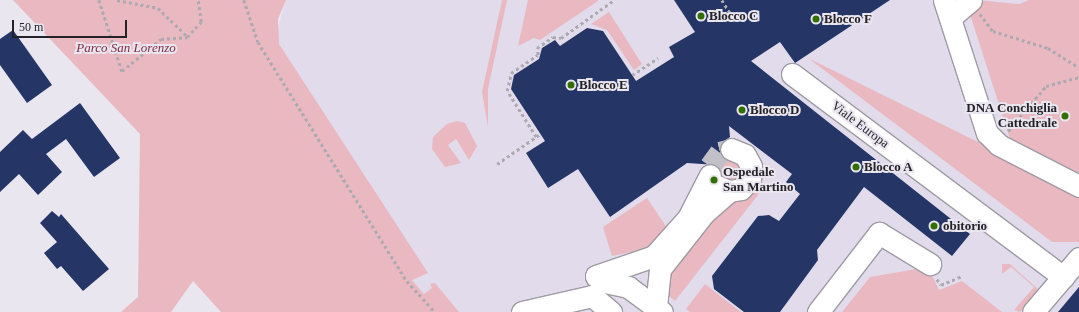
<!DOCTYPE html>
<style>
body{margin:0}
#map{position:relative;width:1079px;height:312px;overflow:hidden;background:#e9e6f0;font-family:Georgia,serif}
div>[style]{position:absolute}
.built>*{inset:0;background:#e1dbec}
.green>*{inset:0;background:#e9b8c1}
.building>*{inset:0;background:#243566}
.minor-tunnel>*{height:21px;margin-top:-10.5px;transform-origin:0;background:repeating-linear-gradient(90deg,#c1bfc8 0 21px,transparent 0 31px)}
.path>*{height:2.5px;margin-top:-1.25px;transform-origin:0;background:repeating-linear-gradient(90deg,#aca9b1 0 3px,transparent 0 6px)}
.roads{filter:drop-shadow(1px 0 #9e9ba4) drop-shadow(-1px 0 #9e9ba4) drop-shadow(0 1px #9e9ba4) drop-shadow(0 -1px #9e9ba4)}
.minor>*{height:21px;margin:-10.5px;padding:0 10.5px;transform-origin:10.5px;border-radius:10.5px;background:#fff}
.dots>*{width:11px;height:11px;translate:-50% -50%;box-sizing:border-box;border:2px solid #e9e6f0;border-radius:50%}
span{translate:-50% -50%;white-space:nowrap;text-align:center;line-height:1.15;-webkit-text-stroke:4px #e9e6f0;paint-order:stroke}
.poi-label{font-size:13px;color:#232226;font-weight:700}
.left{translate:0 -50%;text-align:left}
.right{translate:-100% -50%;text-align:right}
.park-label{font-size:13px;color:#802b43;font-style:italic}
.street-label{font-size:13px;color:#232226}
.scale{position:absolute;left:12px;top:20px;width:115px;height:18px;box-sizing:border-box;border:2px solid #232226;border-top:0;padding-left:5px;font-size:12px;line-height:14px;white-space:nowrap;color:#232226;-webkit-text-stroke:3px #e9e6f0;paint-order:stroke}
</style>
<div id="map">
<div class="built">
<i style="clip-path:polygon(286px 0,1079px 0,1079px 312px,440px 312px,412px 280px,271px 52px)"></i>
</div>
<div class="green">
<i style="clip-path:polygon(13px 0,286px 0,278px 19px,279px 44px,428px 273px,412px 280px,424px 294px,432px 288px,430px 284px,435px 283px,459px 312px,221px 312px,193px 281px,171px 312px,121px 312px,138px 297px,140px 134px)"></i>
<i style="clip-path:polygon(502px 0,507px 0,488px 89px,488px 127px,482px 92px)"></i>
<i style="clip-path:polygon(528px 0,598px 0,598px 1px,540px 40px,534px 38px,518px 46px)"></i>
<i style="clip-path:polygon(977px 0,1019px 4px,1029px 0,1079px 0,1079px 176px,1011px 142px,968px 8px)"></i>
<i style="clip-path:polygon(609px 12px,642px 64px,634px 70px,607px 30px,591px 24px)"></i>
<i style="clip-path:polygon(808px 58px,1079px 192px,1079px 242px,1052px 242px)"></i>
<i style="clip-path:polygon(457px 121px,465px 123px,477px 146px,469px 160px,456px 139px,448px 145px,461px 163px,445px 167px,432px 149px,433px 137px,447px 124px)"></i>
<i style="clip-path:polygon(732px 155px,743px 162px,739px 182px,720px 180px,716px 167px,722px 157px)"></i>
<i style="clip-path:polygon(758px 166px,763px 168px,763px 180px,758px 195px,675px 301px,664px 292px,669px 270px)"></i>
<i style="clip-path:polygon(647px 198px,669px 231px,653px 247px,612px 256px,603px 227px)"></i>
<i style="clip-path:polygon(1002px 264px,1010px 264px,1039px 290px,1020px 312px,1014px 310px,1034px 287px,1011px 267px,1002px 274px)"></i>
<i style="clip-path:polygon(928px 267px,939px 290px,962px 281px,1002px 312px,842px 312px,870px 277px)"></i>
<i style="clip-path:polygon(705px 284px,741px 312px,690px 312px,686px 309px)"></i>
</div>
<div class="building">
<i style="clip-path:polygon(674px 0,890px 0,795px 63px,780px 42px,751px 61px,970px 234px,952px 256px,864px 187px,817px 250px,818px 260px,780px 312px,744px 312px,714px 289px,712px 276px,758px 216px,769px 215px,779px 221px,800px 194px,786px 182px,792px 174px,729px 126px,730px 137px,720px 144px,722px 157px,717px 165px,687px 163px,610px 217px,578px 169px,548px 188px,526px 153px,545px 141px,511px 89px,514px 75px,539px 59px,542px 48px,555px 40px,560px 46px,587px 28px,603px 31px,636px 81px,674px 57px,669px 47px,695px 32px)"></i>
<i style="clip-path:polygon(13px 30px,52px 85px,27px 103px,0 65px,0 39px)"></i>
<i style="clip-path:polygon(80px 103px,120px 158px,94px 177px,66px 139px,46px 154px,62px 172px,38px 195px,19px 174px,0 192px,0 152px,23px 130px,32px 139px)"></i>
<i style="clip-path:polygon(52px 211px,59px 217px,61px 214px,109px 269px,83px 291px,61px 266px,57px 269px,44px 253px,57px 242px,40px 223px)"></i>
<i style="clip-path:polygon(1079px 287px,1079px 312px,1058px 312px)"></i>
</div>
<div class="minor-tunnel">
<i style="left:710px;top:166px;width:17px;rotate:-54deg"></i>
<i style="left:720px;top:152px;width:11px;rotate:-15deg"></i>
</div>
<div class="path">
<i style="left:99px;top:0;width:75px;rotate:72.1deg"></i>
<i style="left:122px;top:71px;width:50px;rotate:-39.4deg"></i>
<i style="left:161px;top:39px;width:26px;rotate:-4deg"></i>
<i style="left:187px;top:37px;width:21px;rotate:-47deg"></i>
<i style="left:201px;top:22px;width:22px;rotate:-98deg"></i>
<i style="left:117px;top:0;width:42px;rotate:11deg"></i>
<i style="left:158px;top:8px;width:40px;rotate:44deg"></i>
<i style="left:244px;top:0;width:44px;rotate:71.6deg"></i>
<i style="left:258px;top:42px;width:282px;rotate:58.1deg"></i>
<i style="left:407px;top:281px;width:42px;rotate:47.9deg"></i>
<i style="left:722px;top:0;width:15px;rotate:58deg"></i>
<i style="left:980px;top:14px;width:21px;rotate:53deg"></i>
<i style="left:993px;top:31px;width:58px;rotate:17.2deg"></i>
<i style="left:1048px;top:48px;width:36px;rotate:32deg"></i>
<i style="left:632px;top:75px;width:31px;rotate:-33deg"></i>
<i style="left:1008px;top:131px;width:59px;rotate:-49.8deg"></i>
<i style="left:1046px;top:86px;width:34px;rotate:-15deg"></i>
<i style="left:536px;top:137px;width:54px;rotate:-122.2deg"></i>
<i style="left:507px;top:91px;width:18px;rotate:-77deg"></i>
<i style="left:511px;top:73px;width:32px;rotate:-34deg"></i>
<i style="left:538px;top:55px;width:7px;rotate:-98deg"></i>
<i style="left:537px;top:48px;width:19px;rotate:-35deg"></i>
<i style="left:553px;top:37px;width:8px;rotate:7deg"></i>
<i style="left:561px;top:38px;width:65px;rotate:-35.6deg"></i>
<i style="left:497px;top:164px;width:52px;rotate:-34.9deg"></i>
<i style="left:937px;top:279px;width:7px;rotate:56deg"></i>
<i style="left:941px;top:285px;width:23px;rotate:-23deg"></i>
</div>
<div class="roads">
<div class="minor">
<i style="left:944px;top:0;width:140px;rotate:72.1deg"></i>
<i style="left:987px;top:133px;width:17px;rotate:45deg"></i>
<i style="left:999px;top:145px;width:90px;rotate:27.1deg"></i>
<i style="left:951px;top:17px;width:26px;rotate:-40deg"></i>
<i style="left:792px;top:74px;width:339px;rotate:36.8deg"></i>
<i style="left:717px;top:186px;width:13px;rotate:23deg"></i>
<i style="left:729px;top:191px;width:12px;rotate:-9deg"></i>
<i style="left:741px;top:189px;width:13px;rotate:-48deg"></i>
<i style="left:750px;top:179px;width:13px;rotate:-86deg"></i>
<i style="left:751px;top:166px;width:13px;rotate:-119deg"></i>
<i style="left:745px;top:155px;width:15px;rotate:-157deg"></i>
<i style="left:596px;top:276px;width:61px;rotate:-19deg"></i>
<i style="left:654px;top:256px;width:51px;rotate:-48.2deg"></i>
<i style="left:688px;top:218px;width:48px;rotate:-62.9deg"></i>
<i style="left:596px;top:276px;width:11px;rotate:34deg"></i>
<i style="left:605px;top:282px;width:24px;rotate:12deg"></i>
<i style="left:628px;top:287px;width:42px;rotate:36.3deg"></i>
<i style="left:656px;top:307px;width:38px;rotate:-84deg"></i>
<i style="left:660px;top:269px;width:71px;rotate:-51.8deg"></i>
<i style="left:704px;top:213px;width:33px;rotate:-41deg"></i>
<i style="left:522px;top:312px;width:72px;rotate:-12.9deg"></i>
<i style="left:592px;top:296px;width:25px;rotate:40deg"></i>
<i style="left:818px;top:312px;width:100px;rotate:-52.3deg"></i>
<i style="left:879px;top:233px;width:60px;rotate:31.3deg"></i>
<i style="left:1033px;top:312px;width:71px;rotate:-49.6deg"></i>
</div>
</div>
<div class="dots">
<i style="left:701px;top:16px;background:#336f00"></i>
<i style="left:816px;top:19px;background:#336f00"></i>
<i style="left:571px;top:85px;background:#336f00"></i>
<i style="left:742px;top:110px;background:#336f00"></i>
<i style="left:1065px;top:116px;background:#336f00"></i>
<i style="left:856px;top:167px;background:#336f00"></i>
<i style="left:714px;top:180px;background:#336f00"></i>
<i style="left:934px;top:226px;background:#336f00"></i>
</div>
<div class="poi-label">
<span class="left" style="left:709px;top:16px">Blocco C</span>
<span class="left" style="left:824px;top:19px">Blocco F</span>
<span class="left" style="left:579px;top:85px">Blocco E</span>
<span class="right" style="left:1057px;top:116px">DNA Conchiglia<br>Cattedrale</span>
<span class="left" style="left:750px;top:110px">Blocco D</span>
<span class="left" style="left:864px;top:167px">Blocco A</span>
<span class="left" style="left:723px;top:180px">Ospedale<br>San Martino</span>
<span class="left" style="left:943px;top:226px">obitorio</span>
</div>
<div class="park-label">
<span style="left:126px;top:48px">Parco San Lorenzo</span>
</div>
<div class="street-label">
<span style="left:860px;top:125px;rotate:37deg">Viale Europa</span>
</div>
<div class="scale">50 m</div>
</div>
